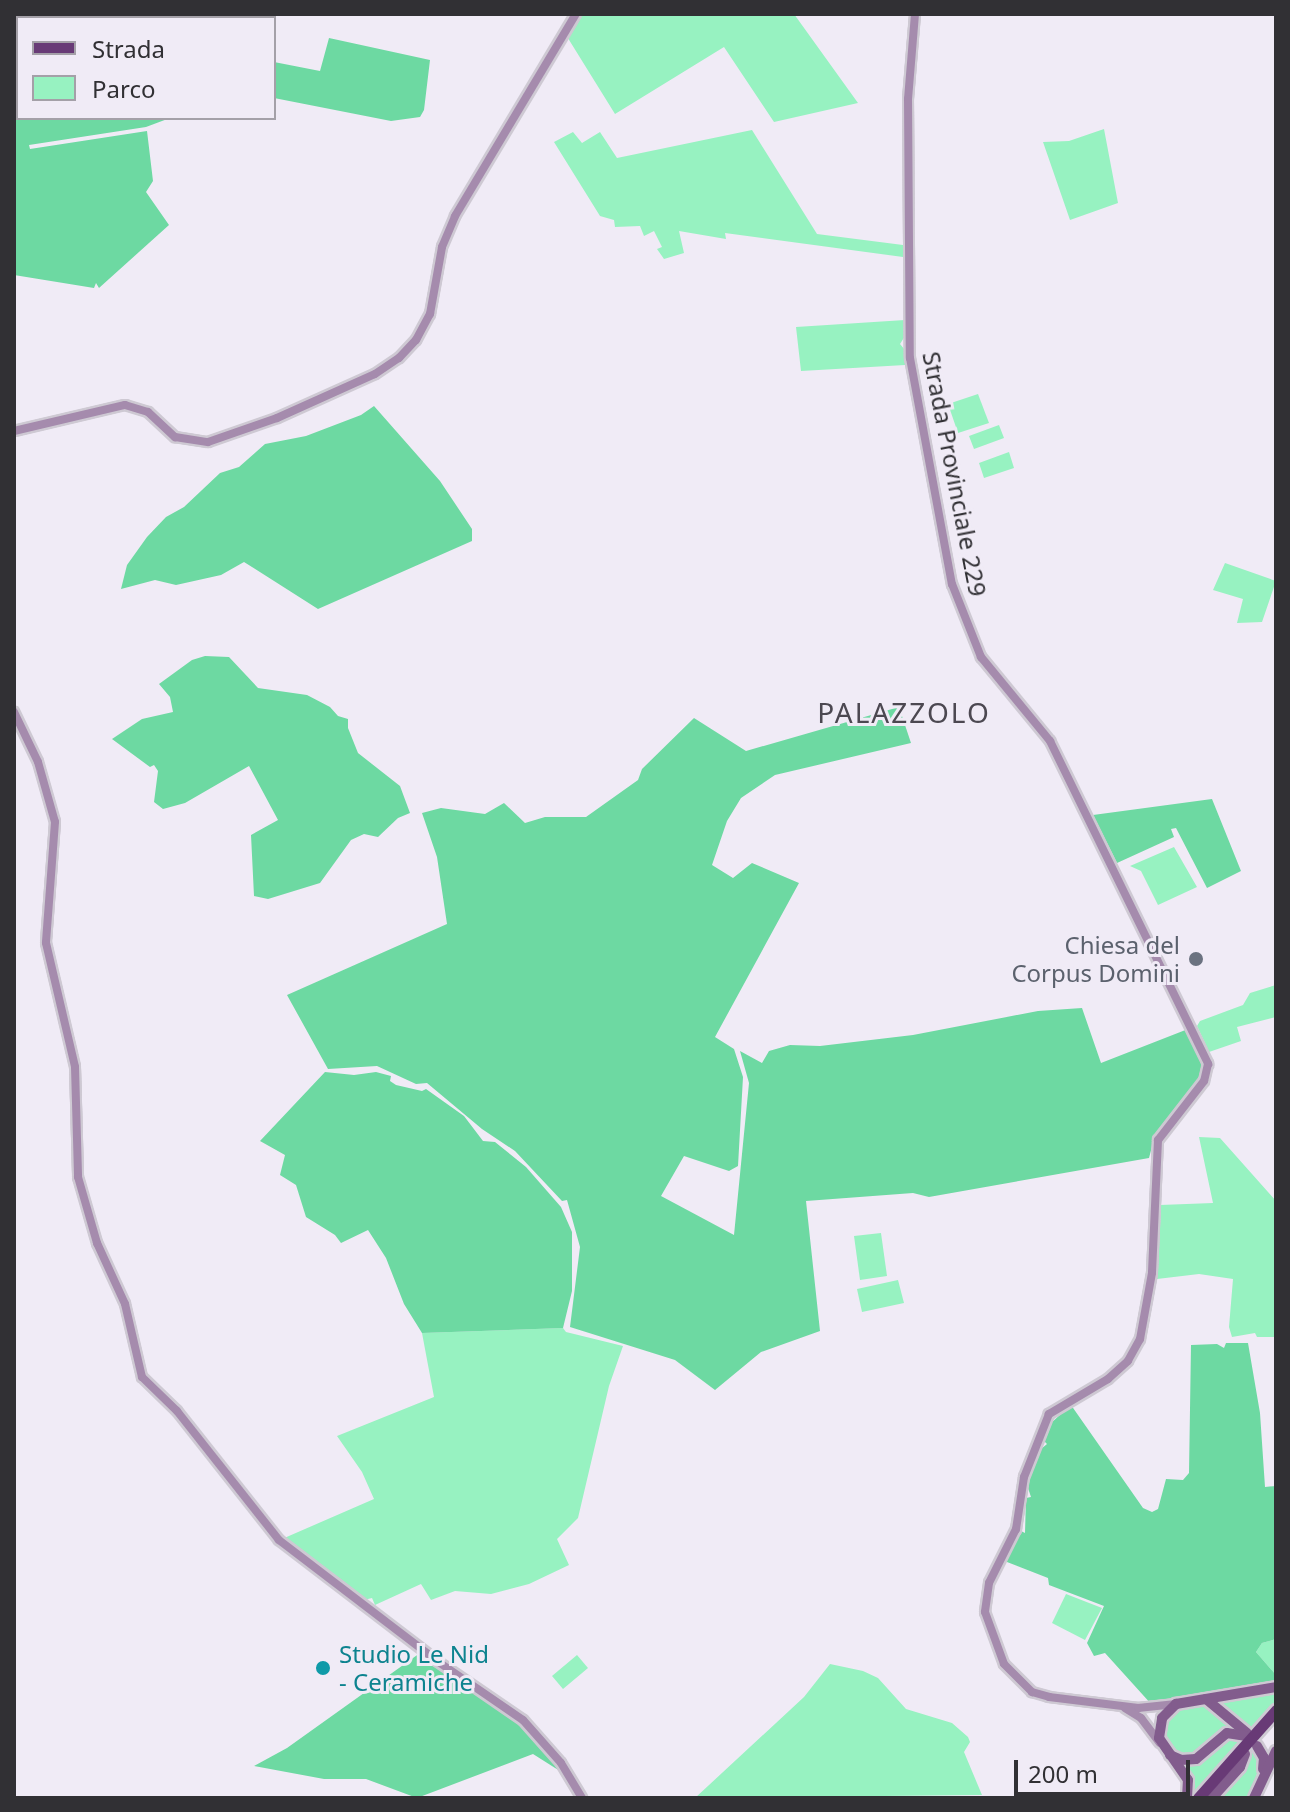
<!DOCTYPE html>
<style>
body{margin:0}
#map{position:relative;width:1290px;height:1812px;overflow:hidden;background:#f0ebf6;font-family:"Noto Sans",sans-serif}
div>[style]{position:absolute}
.green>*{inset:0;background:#97f2c1}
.forest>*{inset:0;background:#6dd9a2}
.roads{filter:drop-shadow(2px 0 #cec9d3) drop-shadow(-2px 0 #cec9d3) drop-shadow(0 2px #cec9d3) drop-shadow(0 -2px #cec9d3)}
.tertiary>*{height:8px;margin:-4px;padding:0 4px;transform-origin:4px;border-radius:4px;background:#a58bad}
.secondary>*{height:10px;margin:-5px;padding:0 5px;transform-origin:5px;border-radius:5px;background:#825c8d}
.primary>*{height:11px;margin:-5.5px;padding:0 5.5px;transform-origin:5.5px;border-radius:5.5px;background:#683a76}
.dots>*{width:22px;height:22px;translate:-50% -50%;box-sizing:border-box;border:4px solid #f0ebf6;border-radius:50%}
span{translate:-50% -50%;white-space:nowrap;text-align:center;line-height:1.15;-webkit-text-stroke:6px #f0ebf6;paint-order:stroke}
.street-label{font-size:24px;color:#313034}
.worship-label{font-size:24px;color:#5b616d}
.right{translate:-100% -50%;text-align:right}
.culture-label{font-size:24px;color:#0d838f}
.left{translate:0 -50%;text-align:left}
.quarter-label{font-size:28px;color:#4c4851;letter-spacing:2px}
.frame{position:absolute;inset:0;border:16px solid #313034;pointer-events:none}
.legend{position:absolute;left:16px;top:16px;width:260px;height:104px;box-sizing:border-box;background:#f0ebf6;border:2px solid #a4a0a8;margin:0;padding:10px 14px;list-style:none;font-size:24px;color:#313034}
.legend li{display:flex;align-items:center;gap:16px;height:40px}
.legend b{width:40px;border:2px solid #a4a0a8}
.scale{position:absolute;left:1014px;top:1760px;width:176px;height:36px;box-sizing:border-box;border:4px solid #313034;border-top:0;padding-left:10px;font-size:24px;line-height:28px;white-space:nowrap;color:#313034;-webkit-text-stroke:6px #f0ebf6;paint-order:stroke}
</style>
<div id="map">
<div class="green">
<i style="clip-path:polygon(579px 14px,794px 14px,858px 103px,774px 122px,724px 47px,615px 114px,566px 35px)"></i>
<i style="clip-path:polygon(1104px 129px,1118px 203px,1070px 220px,1043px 142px,1069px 141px)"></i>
<i style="clip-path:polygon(752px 130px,817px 234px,903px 245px,903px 257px,725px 233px,726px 239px,679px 231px,684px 253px,664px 259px,657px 249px,662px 247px,654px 231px,644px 236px,640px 226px,615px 227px,614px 220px,600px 216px,554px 142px,573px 132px,582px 143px,600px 132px,617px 158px)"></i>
<i style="clip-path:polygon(905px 320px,905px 336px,900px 344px,905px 350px,905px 365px,801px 371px,796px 327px)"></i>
<i style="clip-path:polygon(978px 394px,989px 423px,958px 433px,948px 404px)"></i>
<i style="clip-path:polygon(999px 425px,1004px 438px,974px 449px,969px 436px)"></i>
<i style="clip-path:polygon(1009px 452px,1014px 468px,984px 478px,979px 463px)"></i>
<i style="clip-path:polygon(1225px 563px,1276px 581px,1262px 622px,1237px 623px,1243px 599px,1213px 590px)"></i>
<i style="clip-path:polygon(1174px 847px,1197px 887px,1158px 905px,1141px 871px,1130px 866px)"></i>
<i style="clip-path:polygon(1276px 985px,1276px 1017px,1237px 1027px,1241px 1041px,1209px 1052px,1197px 1026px,1200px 1021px,1243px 1005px,1250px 993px)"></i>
<i style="clip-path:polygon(1199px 1137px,1220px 1138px,1276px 1201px,1276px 1337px,1257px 1337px,1255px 1333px,1232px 1337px,1229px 1327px,1233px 1279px,1199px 1274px,1157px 1279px,1160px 1205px,1213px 1203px)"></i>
<i style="clip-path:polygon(881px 1233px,887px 1276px,860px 1280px,854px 1236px)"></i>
<i style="clip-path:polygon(898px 1280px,904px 1303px,862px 1312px,857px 1289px)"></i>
<i style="clip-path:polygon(563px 1328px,566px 1332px,623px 1346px,609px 1386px,578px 1518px,557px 1539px,569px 1565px,529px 1584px,491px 1594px,455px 1591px,431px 1600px,421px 1584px,375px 1605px,372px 1598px,364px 1600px,329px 1575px,328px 1569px,324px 1570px,282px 1539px,374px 1499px,362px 1472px,337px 1436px,434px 1397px,422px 1333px)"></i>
<i style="clip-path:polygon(1066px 1594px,1102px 1608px,1085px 1640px,1052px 1623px)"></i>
<i style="clip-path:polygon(1276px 1639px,1276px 1675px,1256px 1652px,1262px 1643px)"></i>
<i style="clip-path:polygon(577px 1655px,588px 1668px,563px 1689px,552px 1676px)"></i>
<i style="clip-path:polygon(830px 1664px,863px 1671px,878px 1678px,906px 1709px,952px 1723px,968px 1737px,970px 1742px,964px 1752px,982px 1795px,695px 1798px,804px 1697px)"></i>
<i style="clip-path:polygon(1276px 1689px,1276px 1701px,1249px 1731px,1214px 1700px)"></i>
<i style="clip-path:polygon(1205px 1703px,1235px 1729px,1199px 1756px,1176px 1755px,1163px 1738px,1167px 1716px,1177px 1707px)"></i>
<i style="clip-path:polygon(1227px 1736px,1243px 1738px,1190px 1798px,1180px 1762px,1201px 1760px)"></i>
<i style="clip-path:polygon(1256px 1747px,1260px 1765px,1249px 1798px,1216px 1798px)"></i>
</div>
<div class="forest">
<i style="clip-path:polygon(14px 14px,225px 14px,225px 18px,18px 18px,18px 118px,170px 118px,146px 127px,29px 145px,30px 149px,147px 131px,153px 181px,146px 192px,169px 225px,99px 288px,96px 283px,94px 288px,14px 275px)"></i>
<i style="clip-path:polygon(329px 38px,430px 60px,424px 110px,420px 117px,391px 121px,274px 98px,274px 62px,320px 71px)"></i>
<i style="clip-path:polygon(374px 406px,440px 481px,472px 529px,472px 541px,318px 609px,244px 562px,221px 575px,176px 585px,155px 580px,121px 589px,127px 565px,147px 537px,166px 517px,184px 507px,220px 473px,239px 467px,265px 444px,306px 436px,361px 415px)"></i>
<i style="clip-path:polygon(205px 656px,229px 657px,258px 688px,307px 695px,330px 707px,338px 716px,348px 719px,348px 728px,358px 753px,400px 786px,410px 813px,398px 818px,378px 837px,364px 834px,351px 840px,320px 883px,268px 899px,254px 896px,251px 835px,278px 820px,249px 766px,185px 803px,163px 809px,154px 802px,158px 771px,154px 765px,150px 767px,112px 739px,142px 719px,173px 712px,170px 697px,159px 684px,192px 660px)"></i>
<i style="clip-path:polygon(899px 707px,911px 743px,775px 775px,741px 798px,727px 821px,712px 865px,733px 878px,752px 863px,799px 883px,715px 1037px,734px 1049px,743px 1077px,738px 1166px,729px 1171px,684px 1156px,661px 1196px,734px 1235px,749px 1083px,740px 1051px,762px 1063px,769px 1051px,790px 1045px,820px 1046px,913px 1035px,1038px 1011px,1082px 1008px,1101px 1063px,1188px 1029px,1201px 1054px,1202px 1075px,1155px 1135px,1149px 1158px,929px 1197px,913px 1193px,806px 1201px,820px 1331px,761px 1352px,715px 1390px,675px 1360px,570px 1327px,580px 1247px,567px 1200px,562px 1201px,515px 1151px,482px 1129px,427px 1083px,416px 1084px,377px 1066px,328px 1069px,287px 995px,447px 924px,437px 857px,422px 813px,441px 808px,485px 814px,504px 803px,525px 823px,545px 817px,586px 817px,638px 780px,642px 769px,694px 718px,746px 751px)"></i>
<i style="clip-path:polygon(1212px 799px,1241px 871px,1207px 888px,1176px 828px,1171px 829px,1174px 837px,1117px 863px,1093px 815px)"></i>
<i style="clip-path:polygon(325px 1072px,354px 1075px,376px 1072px,391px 1076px,390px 1081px,396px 1085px,422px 1091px,426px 1089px,464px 1116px,483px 1141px,495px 1142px,526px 1167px,561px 1207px,572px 1232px,572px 1291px,563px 1328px,422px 1333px,404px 1304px,386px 1258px,368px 1230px,341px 1243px,335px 1235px,306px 1217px,296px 1185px,280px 1175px,285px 1155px,260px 1141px)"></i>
<i style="clip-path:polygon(1226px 1343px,1248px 1343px,1260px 1413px,1265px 1487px,1276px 1486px,1276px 1639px,1262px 1643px,1256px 1652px,1276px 1675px,1276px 1685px,1152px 1705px,1105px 1653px,1094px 1656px,1087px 1643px,1104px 1606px,1049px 1585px,1048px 1578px,1007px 1562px,1006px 1557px,1021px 1531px,1025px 1533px,1026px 1498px,1031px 1497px,1027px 1485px,1041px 1449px,1047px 1444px,1043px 1440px,1051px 1423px,1071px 1405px,1143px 1508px,1152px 1512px,1158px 1509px,1166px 1479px,1183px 1480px,1189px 1473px,1191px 1345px,1217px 1344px,1224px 1348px)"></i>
<i style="clip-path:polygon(420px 1653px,523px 1725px,563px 1773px,533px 1754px,417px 1798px,366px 1779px,324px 1779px,254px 1766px,287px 1748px)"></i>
</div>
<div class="roads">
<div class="tertiary">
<i style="left:915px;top:14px;width:85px;rotate:94.7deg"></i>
<i style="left:908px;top:99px;width:259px;rotate:89.6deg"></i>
<i style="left:910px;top:358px;width:230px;rotate:79.5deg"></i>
<i style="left:952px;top:584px;width:79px;rotate:68.3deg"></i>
<i style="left:981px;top:657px;width:109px;rotate:50.6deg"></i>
<i style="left:1050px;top:741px;width:360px;rotate:63.9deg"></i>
<i style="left:1208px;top:1064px;width:17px;rotate:103deg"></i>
<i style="left:1204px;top:1081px;width:75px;rotate:127.9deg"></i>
<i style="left:1158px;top:1140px;width:133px;rotate:92.6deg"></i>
<i style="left:1152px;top:1273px;width:67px;rotate:100.3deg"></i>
<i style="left:1140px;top:1339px;width:25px;rotate:119deg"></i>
<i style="left:1128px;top:1361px;width:27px;rotate:138deg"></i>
<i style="left:1108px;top:1379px;width:69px;rotate:149.3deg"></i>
<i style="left:1049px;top:1414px;width:68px;rotate:111.6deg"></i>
<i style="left:1024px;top:1477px;width:53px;rotate:98.7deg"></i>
<i style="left:1016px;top:1529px;width:60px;rotate:116.6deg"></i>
<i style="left:989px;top:1583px;width:29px;rotate:98deg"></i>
<i style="left:985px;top:1612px;width:55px;rotate:69.9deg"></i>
<i style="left:1004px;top:1664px;width:40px;rotate:45deg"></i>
<i style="left:1032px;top:1692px;width:18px;rotate:16deg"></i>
<i style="left:1049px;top:1697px;width:90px;rotate:7deg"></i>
<i style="left:1138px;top:1708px;width:38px;rotate:-6deg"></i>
<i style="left:14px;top:431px;width:114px;rotate:-13.2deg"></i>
<i style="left:125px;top:405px;width:24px;rotate:17deg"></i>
<i style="left:148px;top:412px;width:37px;rotate:43deg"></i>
<i style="left:175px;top:437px;width:33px;rotate:9deg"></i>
<i style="left:208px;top:442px;width:73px;rotate:-19.2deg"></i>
<i style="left:277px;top:418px;width:107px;rotate:-24.2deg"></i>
<i style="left:375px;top:374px;width:29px;rotate:-34deg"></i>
<i style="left:399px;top:358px;width:25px;rotate:-47deg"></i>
<i style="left:416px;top:340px;width:30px;rotate:-62deg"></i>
<i style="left:430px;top:314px;width:68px;rotate:-79.8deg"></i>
<i style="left:442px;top:247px;width:34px;rotate:-67deg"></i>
<i style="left:455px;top:216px;width:235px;rotate:-59.1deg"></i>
<i style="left:14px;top:712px;width:55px;rotate:64.4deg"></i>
<i style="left:38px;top:762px;width:62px;rotate:74.2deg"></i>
<i style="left:55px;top:822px;width:121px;rotate:94.3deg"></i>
<i style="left:46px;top:943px;width:127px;rotate:76.8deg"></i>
<i style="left:75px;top:1067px;width:110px;rotate:88.4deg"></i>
<i style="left:78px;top:1177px;width:69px;rotate:73.9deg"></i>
<i style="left:97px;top:1243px;width:67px;rotate:65.3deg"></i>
<i style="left:125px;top:1304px;width:75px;rotate:76.9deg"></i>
<i style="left:142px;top:1377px;width:49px;rotate:44.2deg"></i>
<i style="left:177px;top:1411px;width:164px;rotate:51.7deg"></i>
<i style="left:279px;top:1540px;width:199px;rotate:37.4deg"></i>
<i style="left:437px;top:1661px;width:104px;rotate:34.5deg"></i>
<i style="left:523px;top:1720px;width:57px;rotate:48.5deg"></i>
<i style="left:561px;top:1763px;width:41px;rotate:59deg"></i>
<i style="left:1125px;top:1708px;width:19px;rotate:32deg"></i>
<i style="left:1141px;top:1718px;width:31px;rotate:53deg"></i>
</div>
<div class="secondary">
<i style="left:1206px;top:1699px;width:53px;rotate:39.7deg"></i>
<i style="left:1257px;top:1746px;width:14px;rotate:60deg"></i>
<i style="left:1264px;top:1758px;width:11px;rotate:95deg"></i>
<i style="left:1170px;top:1755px;width:12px;rotate:24deg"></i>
<i style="left:1181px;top:1760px;width:15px;rotate:-4deg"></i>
<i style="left:1196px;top:1759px;width:40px;rotate:-40deg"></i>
<i style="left:1227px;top:1733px;width:18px;rotate:9deg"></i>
<i style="left:1187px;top:1798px;width:18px;rotate:-87deg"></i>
<i style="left:1188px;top:1780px;width:51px;rotate:-124.6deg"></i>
<i style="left:1159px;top:1738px;width:20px;rotate:-81deg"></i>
<i style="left:1162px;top:1718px;width:20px;rotate:-45deg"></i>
<i style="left:1176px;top:1704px;width:101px;rotate:-9.6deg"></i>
<i style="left:1212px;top:1798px;width:42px;rotate:-47.9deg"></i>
<i style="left:1240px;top:1767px;width:14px;rotate:-69deg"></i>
<i style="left:1254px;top:1798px;width:52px;rotate:-64.9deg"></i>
</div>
<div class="primary">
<i style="left:1198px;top:1798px;width:118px;rotate:-48.4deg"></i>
</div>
</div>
<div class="dots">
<i style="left:1196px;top:959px;background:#6b7280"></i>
<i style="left:323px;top:1668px;background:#0f9aa8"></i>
</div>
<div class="street-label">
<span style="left:955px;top:474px;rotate:79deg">Strada Provinciale 229</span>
</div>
<div class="worship-label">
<span class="right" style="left:1180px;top:959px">Chiesa del<br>Corpus Domini</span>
</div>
<div class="culture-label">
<span class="left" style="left:339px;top:1668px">Studio Le Nid<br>- Ceramiche</span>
</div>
<div class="quarter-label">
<span style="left:904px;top:712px">PALAZZOLO</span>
</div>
<div class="frame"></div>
<ul class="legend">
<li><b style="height:10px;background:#683a76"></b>Strada</li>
<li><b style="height:22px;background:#97f2c1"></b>Parco</li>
</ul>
<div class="scale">200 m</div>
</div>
